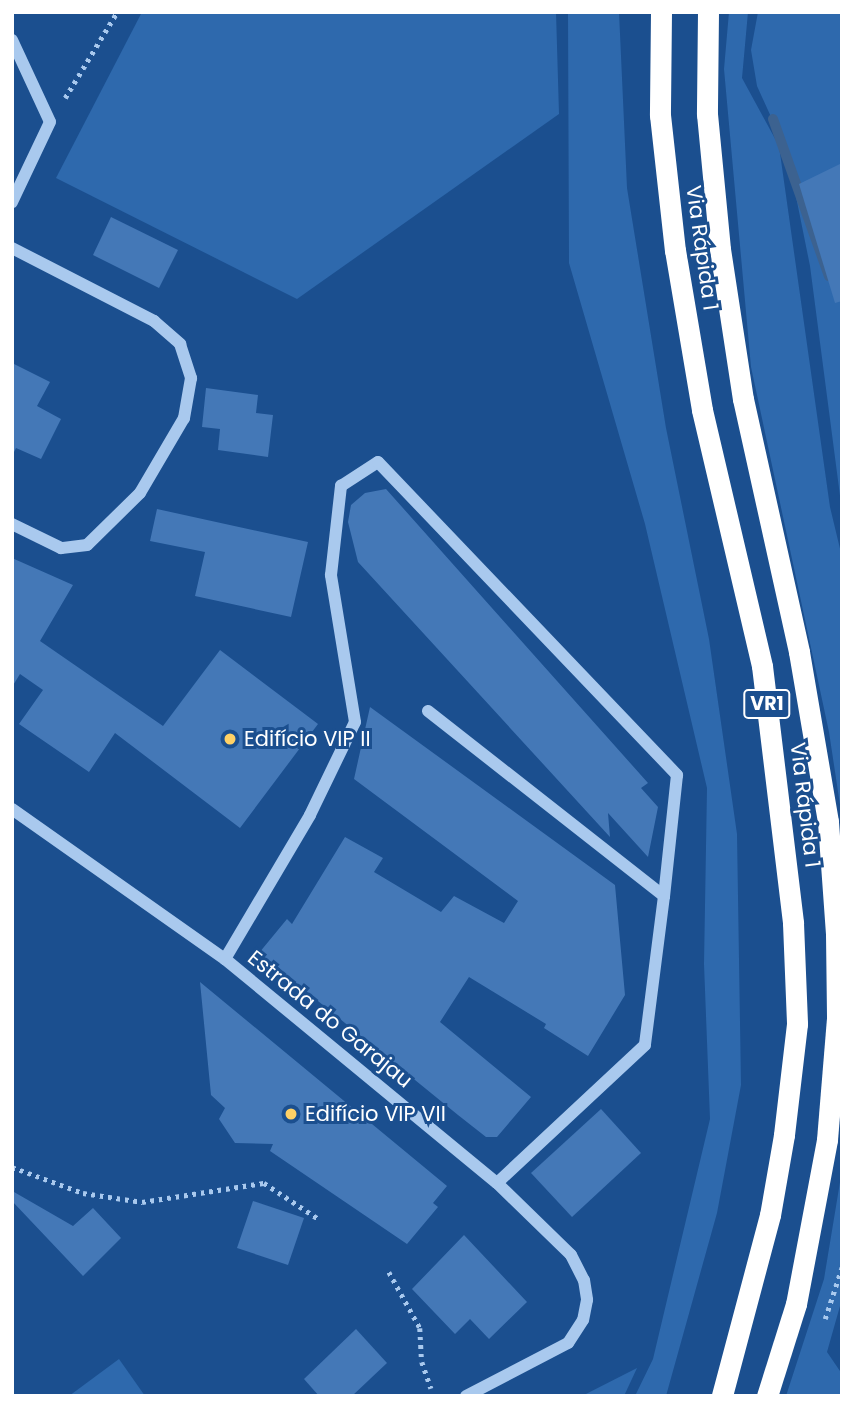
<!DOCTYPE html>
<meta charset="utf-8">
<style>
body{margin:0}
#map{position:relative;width:854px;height:1408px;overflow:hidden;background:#1b4f8f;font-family:Poppins,sans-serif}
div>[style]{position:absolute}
.green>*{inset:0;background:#2e69ad}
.stream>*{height:10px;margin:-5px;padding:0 5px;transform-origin:5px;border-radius:5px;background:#3c6290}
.building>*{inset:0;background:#4478b7}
.path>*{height:4.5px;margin-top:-2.25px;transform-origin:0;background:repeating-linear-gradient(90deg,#a9c9ee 0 3.5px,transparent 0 8.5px)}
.minor>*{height:12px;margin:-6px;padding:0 6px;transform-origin:6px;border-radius:6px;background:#a9c9ee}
.highway>*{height:21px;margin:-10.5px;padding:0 10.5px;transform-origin:10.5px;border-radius:10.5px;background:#fff}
.dots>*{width:19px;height:19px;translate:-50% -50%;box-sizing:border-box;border:4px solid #1b4f8f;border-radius:50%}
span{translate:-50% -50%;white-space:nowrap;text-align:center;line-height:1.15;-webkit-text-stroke:6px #1b4f8f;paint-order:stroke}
.shield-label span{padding:2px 5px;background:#1b4f8f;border:2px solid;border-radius:5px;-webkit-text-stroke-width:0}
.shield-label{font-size:19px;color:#fff;font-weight:700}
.street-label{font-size:21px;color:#fff}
.poi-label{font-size:21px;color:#fff}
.left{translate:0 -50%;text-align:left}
.frame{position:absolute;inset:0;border:14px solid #fff;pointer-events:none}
</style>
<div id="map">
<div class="green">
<i style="clip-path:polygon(142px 12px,556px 12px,559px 114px,297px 299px,56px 178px)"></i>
<i style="clip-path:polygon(568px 12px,619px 12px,627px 188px,666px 428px,709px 639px,737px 834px,741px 1085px,717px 1213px,666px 1396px,635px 1396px,653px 1359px,710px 1119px,704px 964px,707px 788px,645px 524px,569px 263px)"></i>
<i style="clip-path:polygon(729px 12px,748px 12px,742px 78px,779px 146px,830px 507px,842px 557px,842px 818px,829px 732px,751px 367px,724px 69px)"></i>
<i style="clip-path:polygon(758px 12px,842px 12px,842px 511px,810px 266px,787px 152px,757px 86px,751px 50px)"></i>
<i style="clip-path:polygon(842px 1170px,842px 1299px,827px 1352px,842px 1374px,842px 1396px,786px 1396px,824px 1279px)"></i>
<i style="clip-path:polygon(119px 1359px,145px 1396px,69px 1396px)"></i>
<i style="clip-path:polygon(637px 1368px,624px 1396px,582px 1396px)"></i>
</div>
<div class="stream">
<i style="left:773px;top:119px;width:167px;rotate:70.4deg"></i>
</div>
<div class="building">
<i style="clip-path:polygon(842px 163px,842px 301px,835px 303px,799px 184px)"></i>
<i style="clip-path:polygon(111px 217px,178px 250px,159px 288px,93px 255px)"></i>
<i style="clip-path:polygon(12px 363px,50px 382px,37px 406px,61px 419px,41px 459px,16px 448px,12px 456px)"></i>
<i style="clip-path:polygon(206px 388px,258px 395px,256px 413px,273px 415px,268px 457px,218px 450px,220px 429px,202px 427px)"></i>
<i style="clip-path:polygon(386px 489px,648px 783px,641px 788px,658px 807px,648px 857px,608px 813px,610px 837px,358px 562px,348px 522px,351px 505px,365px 493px)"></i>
<i style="clip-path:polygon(157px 509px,308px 542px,291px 617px,195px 596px,205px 552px,150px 541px)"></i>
<i style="clip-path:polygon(12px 558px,73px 585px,40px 641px,163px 726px,220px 650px,318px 724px,240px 828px,115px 733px,89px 772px,19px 724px,43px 690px,20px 674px,12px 687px)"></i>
<i style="clip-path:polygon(370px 707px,615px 885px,625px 995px,588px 1056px,544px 1028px,546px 1024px,469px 977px,440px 1022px,531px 1097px,497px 1137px,486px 1137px,458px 1115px,259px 953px,287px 919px,292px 924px,345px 837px,383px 858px,374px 872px,441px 912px,454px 896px,504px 923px,518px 901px,354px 779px)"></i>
<i style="clip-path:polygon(200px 982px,447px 1186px,433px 1203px,438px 1207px,407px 1244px,270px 1151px,273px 1144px,235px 1143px,219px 1119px,225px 1108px,211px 1095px)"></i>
<i style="clip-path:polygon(601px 1109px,641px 1153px,572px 1217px,531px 1173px)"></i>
<i style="clip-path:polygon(14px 1192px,73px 1226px,93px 1208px,121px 1238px,83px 1276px,12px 1201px)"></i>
<i style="clip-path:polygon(253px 1201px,304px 1218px,288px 1265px,237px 1248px)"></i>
<i style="clip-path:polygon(464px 1235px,527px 1302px,489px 1339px,470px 1319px,455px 1334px,412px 1289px)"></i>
<i style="clip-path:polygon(356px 1329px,387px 1363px,352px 1396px,319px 1396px,304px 1379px)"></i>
</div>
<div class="path">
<i style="left:65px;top:98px;width:100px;rotate:-58.8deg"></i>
<i style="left:12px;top:1167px;width:76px;rotate:20.1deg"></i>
<i style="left:83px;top:1193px;width:60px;rotate:8.7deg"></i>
<i style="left:142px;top:1202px;width:123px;rotate:-8.9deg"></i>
<i style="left:264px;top:1183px;width:64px;rotate:33.4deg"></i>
<i style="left:389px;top:1272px;width:64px;rotate:61deg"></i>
<i style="left:420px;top:1328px;width:34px;rotate:87deg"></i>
<i style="left:422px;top:1362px;width:28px;rotate:71deg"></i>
<i style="left:825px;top:1319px;width:55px;rotate:-71.9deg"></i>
</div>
<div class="minor">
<i style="left:12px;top:40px;width:90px;rotate:65.1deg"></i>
<i style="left:50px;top:122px;width:89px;rotate:115.4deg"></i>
<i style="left:12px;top:248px;width:160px;rotate:27.2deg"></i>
<i style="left:154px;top:321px;width:35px;rotate:41deg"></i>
<i style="left:180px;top:344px;width:36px;rotate:72deg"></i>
<i style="left:191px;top:378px;width:41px;rotate:99.9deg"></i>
<i style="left:184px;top:418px;width:87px;rotate:120.4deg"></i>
<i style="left:140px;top:493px;width:74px;rotate:135.5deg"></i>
<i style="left:87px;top:545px;width:26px;rotate:173deg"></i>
<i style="left:61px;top:548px;width:55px;rotate:-153.9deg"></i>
<i style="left:428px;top:711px;width:300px;rotate:38.1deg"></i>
<i style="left:664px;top:896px;width:150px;rotate:97.3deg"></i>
<i style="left:645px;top:1045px;width:202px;rotate:137deg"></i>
<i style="left:12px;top:809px;width:261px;rotate:35.2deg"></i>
<i style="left:225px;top:959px;width:352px;rotate:39.5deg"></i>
<i style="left:497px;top:1183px;width:103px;rotate:44.2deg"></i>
<i style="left:571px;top:1255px;width:28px;rotate:63deg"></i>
<i style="left:584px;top:1280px;width:20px;rotate:81deg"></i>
<i style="left:587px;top:1300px;width:20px;rotate:101deg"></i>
<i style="left:583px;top:1320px;width:27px;rotate:123deg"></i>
<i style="left:568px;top:1343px;width:115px;rotate:152.5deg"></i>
<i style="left:225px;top:959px;width:167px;rotate:-59.4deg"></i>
<i style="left:310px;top:815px;width:103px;rotate:-64.2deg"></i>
<i style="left:355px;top:722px;width:149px;rotate:-99.3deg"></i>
<i style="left:331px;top:575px;width:90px;rotate:-83.6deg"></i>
<i style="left:341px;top:486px;width:44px;rotate:-33deg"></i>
<i style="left:378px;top:462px;width:433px;rotate:46.3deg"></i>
<i style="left:677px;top:775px;width:122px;rotate:96.1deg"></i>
</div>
<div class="highway">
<i style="left:661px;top:12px;width:103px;rotate:90.6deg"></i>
<i style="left:660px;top:115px;width:136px;rotate:83.7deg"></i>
<i style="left:675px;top:250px;width:162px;rotate:80.4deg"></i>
<i style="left:702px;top:410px;width:263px;rotate:76.8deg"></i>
<i style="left:762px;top:666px;width:259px;rotate:83.1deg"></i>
<i style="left:793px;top:923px;width:101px;rotate:87.7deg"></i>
<i style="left:797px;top:1024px;width:112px;rotate:96.7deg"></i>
<i style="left:784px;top:1135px;width:81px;rotate:99.9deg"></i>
<i style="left:770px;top:1215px;width:187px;rotate:104.9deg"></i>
<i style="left:708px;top:12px;width:102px;rotate:90.6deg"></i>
<i style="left:707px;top:114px;width:136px;rotate:84.5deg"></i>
<i style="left:720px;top:249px;width:152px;rotate:81.3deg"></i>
<i style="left:743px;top:399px;width:259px;rotate:77.5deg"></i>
<i style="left:799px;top:652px;width:172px;rotate:80.3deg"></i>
<i style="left:828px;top:822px;width:112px;rotate:85.9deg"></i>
<i style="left:836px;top:934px;width:84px;rotate:89.3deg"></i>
<i style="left:837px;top:1018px;width:122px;rotate:94.7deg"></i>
<i style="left:827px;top:1140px;width:167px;rotate:100.7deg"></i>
<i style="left:796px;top:1304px;width:96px;rotate:107.5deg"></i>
</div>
<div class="dots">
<i style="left:230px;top:739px;background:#ffd166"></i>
<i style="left:291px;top:1114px;background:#ffd166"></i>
</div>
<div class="shield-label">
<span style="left:767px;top:704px">VR1</span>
</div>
<div class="street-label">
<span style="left:702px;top:248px;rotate:82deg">Via Rápida 1</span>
<span style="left:805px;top:805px;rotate:83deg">Via Rápida 1</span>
<span style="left:330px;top:1019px;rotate:39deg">Estrada do Garajau</span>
</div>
<div class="poi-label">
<span class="left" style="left:244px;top:739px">Edifício VIP II</span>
<span class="left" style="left:305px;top:1114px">Edifício VIP VII</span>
</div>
<div class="frame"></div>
</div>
